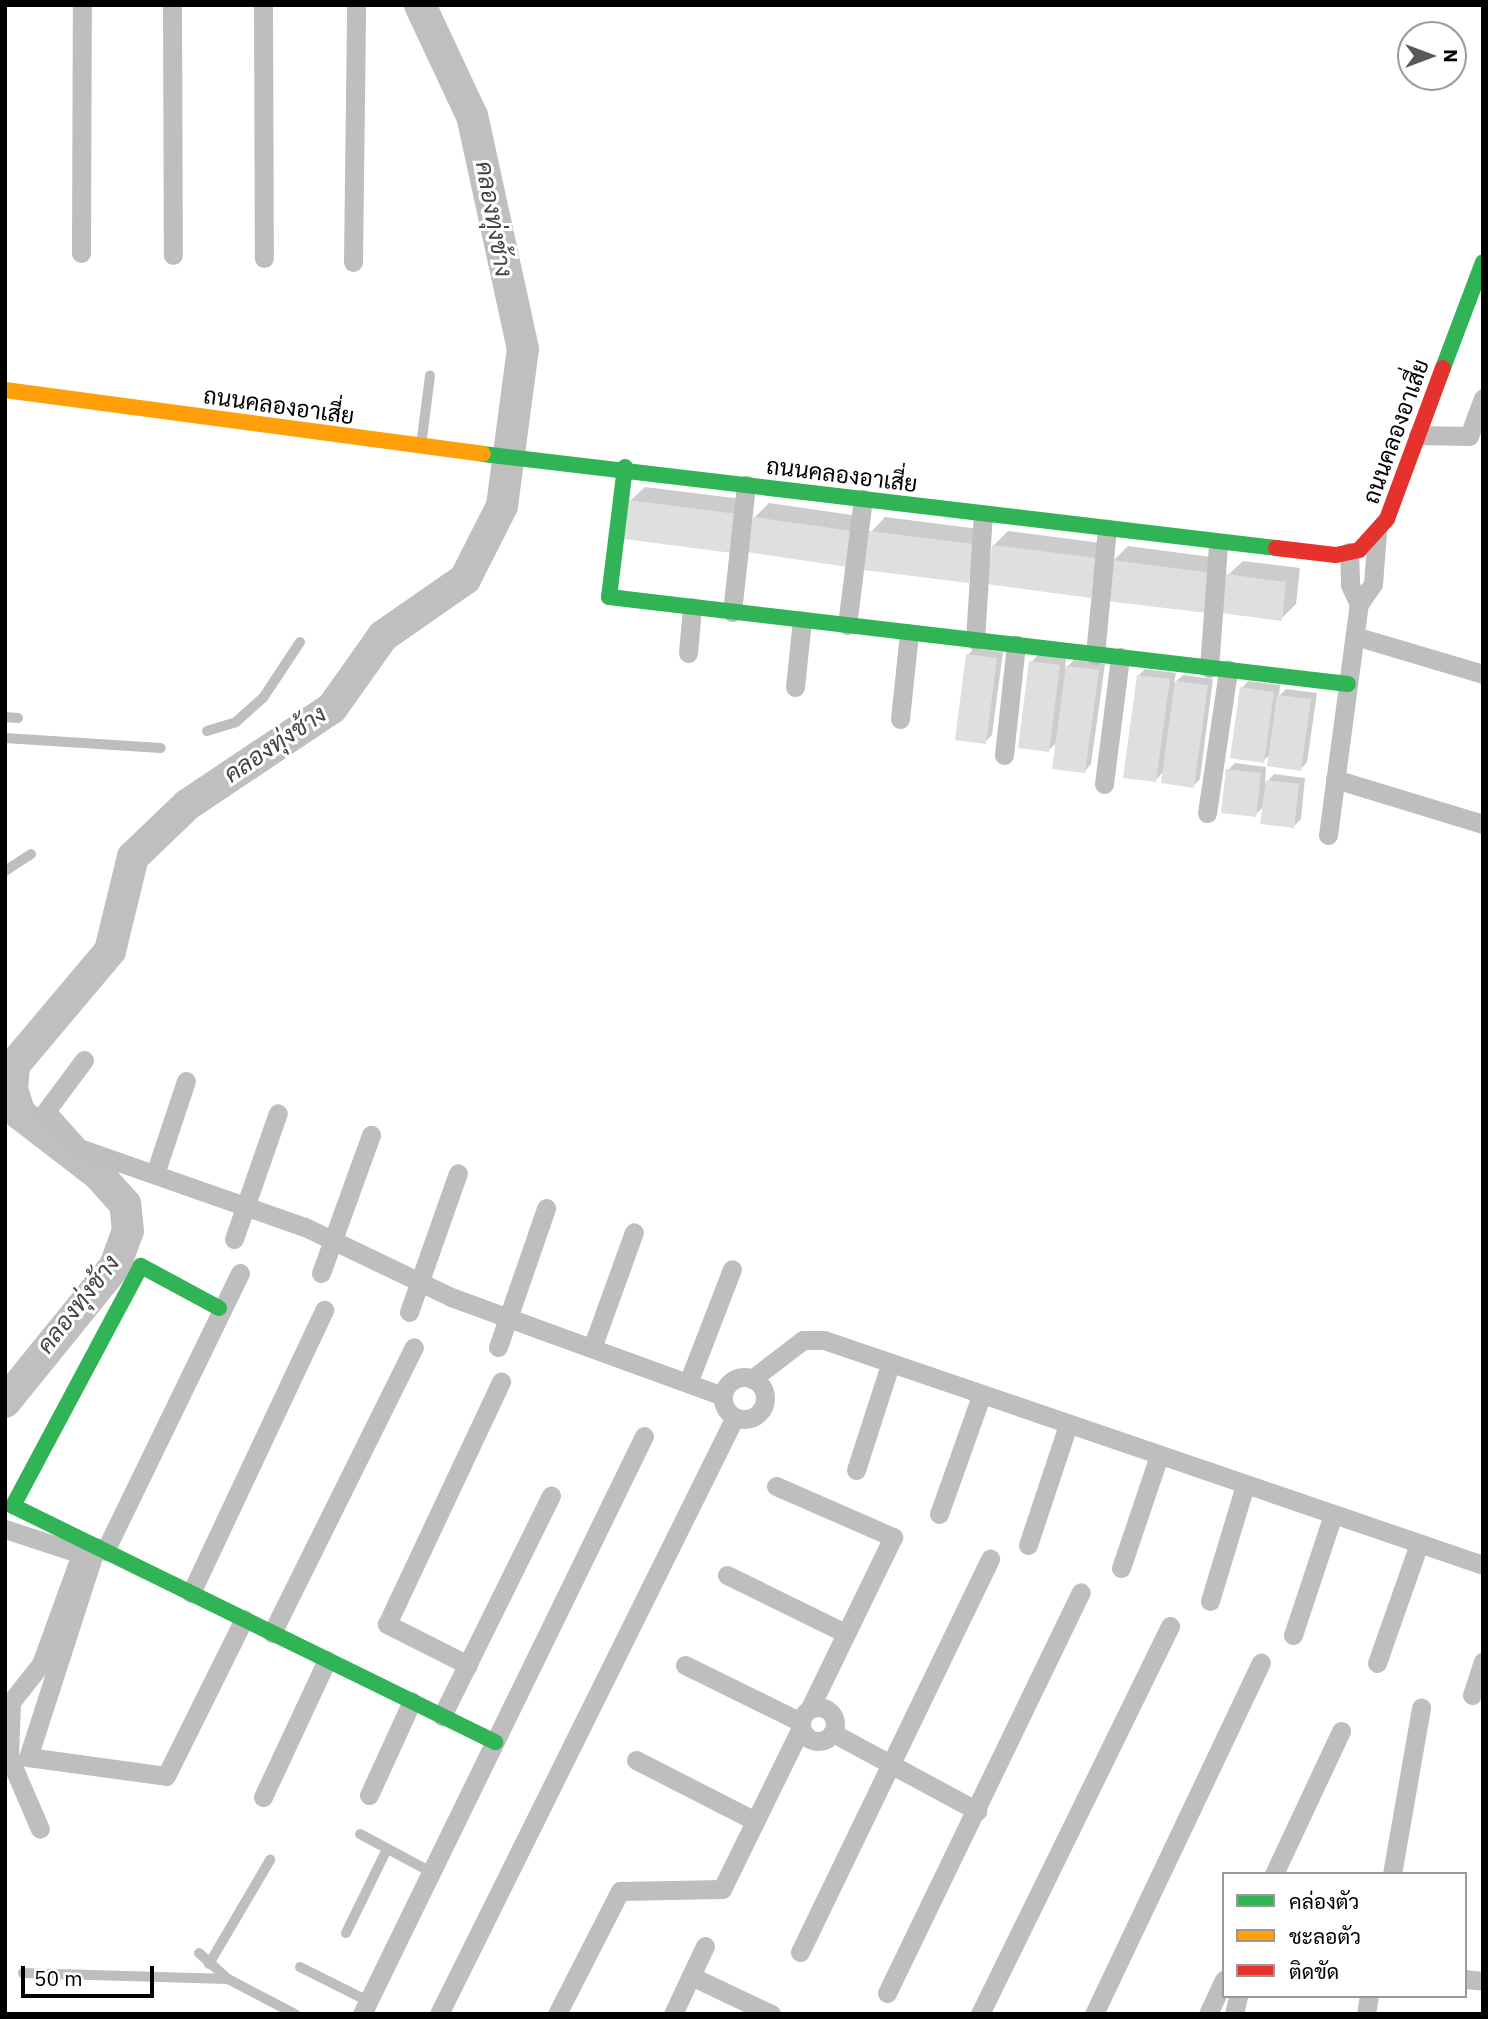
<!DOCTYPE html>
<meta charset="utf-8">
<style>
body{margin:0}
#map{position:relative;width:1488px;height:2019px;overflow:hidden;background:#fff;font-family:"IBM Plex Sans",Sarabun,sans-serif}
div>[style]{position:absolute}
.shadow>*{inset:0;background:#0003}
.river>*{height:32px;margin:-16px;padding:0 16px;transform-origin:16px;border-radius:16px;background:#bfbfbf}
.building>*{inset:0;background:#dfdfdf}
.lane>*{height:10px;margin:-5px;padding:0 5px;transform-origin:5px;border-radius:5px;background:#bebebe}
.street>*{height:19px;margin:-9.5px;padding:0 9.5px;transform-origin:9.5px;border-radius:9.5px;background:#bebebe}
.street>.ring{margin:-9.5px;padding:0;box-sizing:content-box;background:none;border:19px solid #bebebe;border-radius:50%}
.fast>*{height:16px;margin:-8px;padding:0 8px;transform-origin:8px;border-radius:8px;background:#30b455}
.slow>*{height:16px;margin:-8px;padding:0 8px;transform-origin:8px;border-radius:8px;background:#ff9f0a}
.jam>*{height:16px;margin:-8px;padding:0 8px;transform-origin:8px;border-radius:8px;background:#e5322d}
span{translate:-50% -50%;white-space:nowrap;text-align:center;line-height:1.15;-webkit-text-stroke:6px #fff;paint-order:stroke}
.street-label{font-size:23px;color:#000}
.water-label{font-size:24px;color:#444;font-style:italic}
.frame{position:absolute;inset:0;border:7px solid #000;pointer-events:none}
.legend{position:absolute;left:1222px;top:1872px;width:245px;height:126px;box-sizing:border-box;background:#fff;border:2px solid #999;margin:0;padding:9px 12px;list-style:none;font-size:21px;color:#000}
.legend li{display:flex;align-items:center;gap:14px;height:35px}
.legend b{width:35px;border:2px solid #999}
.north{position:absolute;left:1397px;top:21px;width:70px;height:70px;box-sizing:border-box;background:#fff;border:2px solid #999;border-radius:50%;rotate:90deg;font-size:19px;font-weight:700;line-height:28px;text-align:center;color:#000}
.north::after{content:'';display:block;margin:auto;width:24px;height:32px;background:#595959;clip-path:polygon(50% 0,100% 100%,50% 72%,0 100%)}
.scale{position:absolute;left:21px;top:1966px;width:133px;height:32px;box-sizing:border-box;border:4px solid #000;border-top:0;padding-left:9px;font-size:21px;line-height:24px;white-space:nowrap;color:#000;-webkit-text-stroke:5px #fff;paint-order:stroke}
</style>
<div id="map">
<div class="shadow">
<i style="clip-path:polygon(645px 487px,750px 500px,746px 536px,630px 501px)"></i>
<i style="clip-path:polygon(769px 503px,866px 517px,846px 565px,754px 518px)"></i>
<i style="clip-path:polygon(885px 517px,987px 530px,968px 581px,871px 532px)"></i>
<i style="clip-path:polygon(1008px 531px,1109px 544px,1105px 581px,993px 546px)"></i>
<i style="clip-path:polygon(1128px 546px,1226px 559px,1221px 597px,1113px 561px)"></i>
<i style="clip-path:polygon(1243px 561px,1300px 568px,1296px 604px,1281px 619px,1228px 575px)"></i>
<i style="clip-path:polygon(974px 648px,1003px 652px,992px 735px,985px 742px,968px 655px)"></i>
<i style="clip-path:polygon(1038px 655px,1066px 659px,1065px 669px,1074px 660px,1105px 664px,1091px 764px,1085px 771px,1058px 741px,1049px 750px,1031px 662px)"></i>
<i style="clip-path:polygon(1145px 669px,1176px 673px,1174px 683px,1183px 675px,1213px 679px,1200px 779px,1193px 786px,1164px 771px,1156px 780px,1138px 676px)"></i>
<i style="clip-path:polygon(1248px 681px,1280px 685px,1279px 696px,1286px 689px,1317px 693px,1307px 762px,1301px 769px,1271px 754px,1263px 761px,1242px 688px)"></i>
<i style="clip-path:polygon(1235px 763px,1266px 767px,1265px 784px,1274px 774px,1305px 778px,1301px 819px,1294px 826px,1264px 806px,1255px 815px,1228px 770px)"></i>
</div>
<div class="river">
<i style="left:5px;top:1402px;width:175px;rotate:-51deg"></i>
<i style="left:115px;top:1266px;width:37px;rotate:-70deg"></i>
<i style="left:128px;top:1231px;width:27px;rotate:-96deg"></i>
<i style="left:125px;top:1204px;width:40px;rotate:-132deg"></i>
<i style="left:98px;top:1174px;width:98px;rotate:-142.4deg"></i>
<i style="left:20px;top:1114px;width:26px;rotate:-108deg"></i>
<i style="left:12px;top:1089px;width:24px;rotate:-85deg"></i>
<i style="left:14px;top:1065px;width:149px;rotate:-49.9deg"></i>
<i style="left:110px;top:951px;width:97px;rotate:-76.3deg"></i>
<i style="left:133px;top:857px;width:75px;rotate:-43.9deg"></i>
<i style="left:187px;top:805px;width:174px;rotate:-33.8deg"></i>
<i style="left:332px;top:708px;width:88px;rotate:-54.7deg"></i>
<i style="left:383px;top:636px;width:100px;rotate:-34.8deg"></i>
<i style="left:465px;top:579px;width:82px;rotate:-63.1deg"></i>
<i style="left:502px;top:506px;width:158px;rotate:-82.4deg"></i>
<i style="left:523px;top:349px;width:239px;rotate:-102.3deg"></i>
<i style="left:472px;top:116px;width:123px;rotate:-115.1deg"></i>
</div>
<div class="building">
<i style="clip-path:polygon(629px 500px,737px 514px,732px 553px,624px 539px)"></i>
<i style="clip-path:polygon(753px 517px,852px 531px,847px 567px,747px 552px)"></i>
<i style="clip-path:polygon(869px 531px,974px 544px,969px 583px,864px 570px)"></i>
<i style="clip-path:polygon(992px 545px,1096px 558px,1091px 598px,987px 584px)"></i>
<i style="clip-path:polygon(1112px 560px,1213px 573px,1207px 613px,1106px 601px)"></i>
<i style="clip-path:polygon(1226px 574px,1286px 582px,1282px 621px,1221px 613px)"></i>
<i style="clip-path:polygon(966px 654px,997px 658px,986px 744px,955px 740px)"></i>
<i style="clip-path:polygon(1029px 661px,1060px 665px,1049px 752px,1018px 748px)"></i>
<i style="clip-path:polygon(1066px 666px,1099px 670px,1085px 773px,1052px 769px)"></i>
<i style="clip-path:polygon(1137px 675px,1170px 679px,1156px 782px,1123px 778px)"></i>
<i style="clip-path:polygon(1175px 681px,1208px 685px,1194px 788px,1161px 783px)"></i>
<i style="clip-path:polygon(1240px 687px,1274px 692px,1264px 763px,1230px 758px)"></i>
<i style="clip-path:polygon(1277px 695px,1311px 699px,1301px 771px,1267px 766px)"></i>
<i style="clip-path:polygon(1226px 769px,1261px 773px,1256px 817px,1221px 813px)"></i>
<i style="clip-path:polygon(1266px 780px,1299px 784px,1294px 828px,1260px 824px)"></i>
</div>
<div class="lane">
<i style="left:421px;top:446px;width:71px;rotate:-82.7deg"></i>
<i style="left:5px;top:717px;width:13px;rotate:4deg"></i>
<i style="left:207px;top:731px;width:30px;rotate:-17deg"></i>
<i style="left:236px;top:722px;width:36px;rotate:-42deg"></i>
<i style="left:263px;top:698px;width:67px;rotate:-56.5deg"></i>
<i style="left:5px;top:738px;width:156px;rotate:3.7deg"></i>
<i style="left:5px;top:871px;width:31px;rotate:-33deg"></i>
<i style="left:360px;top:1834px;width:81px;rotate:28.2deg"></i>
<i style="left:346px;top:1933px;width:93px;rotate:-64deg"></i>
<i style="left:199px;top:1953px;width:39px;rotate:42deg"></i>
<i style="left:228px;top:1979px;width:76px;rotate:27.6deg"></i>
<i style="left:209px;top:1964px;width:121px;rotate:-59.6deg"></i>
<i style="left:300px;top:1967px;width:76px;rotate:26.6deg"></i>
<i style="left:23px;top:1973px;width:205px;rotate:1.7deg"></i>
</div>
<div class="street">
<i style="left:172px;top:5px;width:250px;rotate:89.8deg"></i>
<i style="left:263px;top:5px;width:253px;rotate:89.8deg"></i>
<i style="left:81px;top:253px;width:248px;rotate:-89.8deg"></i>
<i style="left:353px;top:262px;width:257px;rotate:-89.3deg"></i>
<i style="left:1418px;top:435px;width:51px;rotate:1.1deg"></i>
<i style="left:1469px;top:436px;width:40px;rotate:-69.8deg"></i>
<i style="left:1349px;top:552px;width:33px;rotate:88deg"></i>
<i style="left:1350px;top:585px;width:21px;rotate:65deg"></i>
<i style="left:732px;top:612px;width:128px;rotate:-83.7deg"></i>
<i style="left:847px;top:625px;width:127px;rotate:-82.8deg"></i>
<i style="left:1355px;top:636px;width:134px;rotate:16.5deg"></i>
<i style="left:975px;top:640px;width:126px;rotate:-86.4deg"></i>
<i style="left:688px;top:653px;width:46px;rotate:-85deg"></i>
<i style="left:1095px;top:655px;width:127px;rotate:-84.6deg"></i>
<i style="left:1209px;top:668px;width:124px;rotate:-85.8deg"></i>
<i style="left:795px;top:687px;width:67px;rotate:-84deg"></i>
<i style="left:900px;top:719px;width:86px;rotate:-84deg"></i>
<i style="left:1004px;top:755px;width:111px;rotate:-83.8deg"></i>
<i style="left:1335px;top:779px;width:155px;rotate:16.9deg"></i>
<i style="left:1104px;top:784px;width:128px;rotate:-82.8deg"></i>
<i style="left:1207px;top:813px;width:145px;rotate:-81.6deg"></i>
<i style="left:1328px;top:835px;width:233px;rotate:-82.4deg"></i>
<i style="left:1359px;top:604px;width:24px;rotate:-55deg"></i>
<i style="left:1373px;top:584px;width:52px;rotate:-85.6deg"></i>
<i style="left:84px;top:1060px;width:64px;rotate:126.7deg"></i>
<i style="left:46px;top:1111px;width:50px;rotate:48.3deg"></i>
<i style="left:79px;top:1148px;width:239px;rotate:19.3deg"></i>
<i style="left:305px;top:1227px;width:162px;rotate:25.6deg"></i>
<i style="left:451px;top:1297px;width:289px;rotate:20deg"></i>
<i style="left:155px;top:1174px;width:98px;rotate:-71.6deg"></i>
<i style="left:234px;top:1239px;width:133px;rotate:-70.8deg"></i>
<i style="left:321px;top:1273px;width:147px;rotate:-70.1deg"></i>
<i style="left:409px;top:1312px;width:147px;rotate:-70.6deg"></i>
<i style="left:498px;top:1347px;width:147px;rotate:-70.9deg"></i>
<i style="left:592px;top:1348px;width:123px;rotate:-70.1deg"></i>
<i class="ring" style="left:723px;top:1377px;width:23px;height:23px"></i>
<i style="left:752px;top:1379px;width:64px;rotate:-37.4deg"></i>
<i style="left:803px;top:1340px;width:21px"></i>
<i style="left:824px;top:1340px;width:696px;rotate:18.85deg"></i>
<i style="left:688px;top:1383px;width:122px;rotate:-68.9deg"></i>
<i style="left:856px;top:1470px;width:110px;rotate:-72.1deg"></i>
<i style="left:776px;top:1486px;width:128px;rotate:23.6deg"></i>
<i style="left:893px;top:1537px;width:190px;rotate:115.9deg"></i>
<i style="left:939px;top:1514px;width:125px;rotate:-70.4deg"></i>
<i style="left:5px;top:1529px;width:80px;rotate:18.2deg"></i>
<i style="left:81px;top:1554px;width:117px;rotate:110deg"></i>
<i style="left:41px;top:1664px;width:48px;rotate:128.3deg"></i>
<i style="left:11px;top:1702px;width:55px;rotate:92.1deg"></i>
<i style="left:9px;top:1757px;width:78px;rotate:66.7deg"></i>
<i style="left:1028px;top:1545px;width:126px;rotate:-71.6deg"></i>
<i style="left:96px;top:1547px;width:221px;rotate:107.9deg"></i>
<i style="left:28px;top:1757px;width:139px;rotate:7.8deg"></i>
<i style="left:166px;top:1776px;width:175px;rotate:-63.6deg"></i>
<i style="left:105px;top:1551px;width:309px;rotate:-64.1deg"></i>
<i style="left:1121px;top:1568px;width:118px;rotate:-71.3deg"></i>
<i style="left:727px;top:1575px;width:131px;rotate:26.2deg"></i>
<i style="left:191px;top:1593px;width:313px;rotate:-64.8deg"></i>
<i style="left:1210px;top:1601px;width:121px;rotate:-73.2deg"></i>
<i style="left:272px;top:1633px;width:319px;rotate:-63.6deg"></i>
<i style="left:1293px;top:1635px;width:126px;rotate:-71.6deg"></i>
<i style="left:1377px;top:1663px;width:126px;rotate:-70.6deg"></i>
<i style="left:468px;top:1665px;width:91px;rotate:-153.2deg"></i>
<i style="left:387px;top:1624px;width:268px;rotate:-64.8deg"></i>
<i style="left:685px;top:1665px;width:129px;rotate:26.2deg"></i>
<i style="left:1472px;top:1695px;width:35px;rotate:-72deg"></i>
<i class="ring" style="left:801px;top:1707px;width:15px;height:15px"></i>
<i style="left:442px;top:1716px;width:246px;rotate:-63.7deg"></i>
<i style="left:833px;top:1733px;width:164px;rotate:28.4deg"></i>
<i style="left:636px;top:1760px;width:134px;rotate:27.1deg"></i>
<i style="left:369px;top:1795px;width:103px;rotate:-65.4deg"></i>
<i style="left:263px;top:1797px;width:151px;rotate:-65deg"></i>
<i style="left:1274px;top:1874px;width:158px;rotate:-64.9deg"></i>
<i style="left:1392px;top:1874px;width:169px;rotate:-80.1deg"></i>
<i style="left:800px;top:1952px;width:437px;rotate:-64.2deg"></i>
<i style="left:691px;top:1976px;width:89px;rotate:25.4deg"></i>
<i style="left:1465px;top:1979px;width:18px;rotate:6deg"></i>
<i style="left:887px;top:1993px;width:445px;rotate:-64.2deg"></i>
<i style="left:362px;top:2014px;width:643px;rotate:-63.99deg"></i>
<i style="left:439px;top:2014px;width:666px;rotate:-63.63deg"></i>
<i style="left:557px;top:2014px;width:138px;rotate:-62.9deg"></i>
<i style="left:620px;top:1891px;width:102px;rotate:-1.1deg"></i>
<i style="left:722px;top:1889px;width:179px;rotate:-63.9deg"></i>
<i style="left:673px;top:2014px;width:75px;rotate:-64.8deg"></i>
<i style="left:980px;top:2014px;width:432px;rotate:-63.9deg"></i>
<i style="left:1094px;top:2014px;width:389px;rotate:-64.6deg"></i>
<i style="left:1208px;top:2014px;width:38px;rotate:-65deg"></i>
<i style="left:1234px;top:2014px;width:18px;rotate:-77deg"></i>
<i style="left:1366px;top:2014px;width:18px;rotate:-81deg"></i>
</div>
<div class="fast">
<i style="left:1443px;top:368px;width:113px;rotate:-69.3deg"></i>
<i style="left:483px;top:454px;width:799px;rotate:6.76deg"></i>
<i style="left:625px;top:467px;width:131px;rotate:97deg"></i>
<i style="left:609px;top:597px;width:744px;rotate:6.71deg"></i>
<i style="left:219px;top:1308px;width:89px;rotate:-151.7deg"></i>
<i style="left:141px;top:1266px;width:272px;rotate:118.1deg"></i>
<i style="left:13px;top:1506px;width:537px;rotate:26.09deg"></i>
</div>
<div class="slow">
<i style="left:5px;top:390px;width:482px;rotate:7.6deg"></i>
</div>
<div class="jam">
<i style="left:1276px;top:548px;width:60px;rotate:6.7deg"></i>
<i style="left:1336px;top:555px;width:24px;rotate:-12deg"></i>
<i style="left:1359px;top:550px;width:42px;rotate:-47.9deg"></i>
<i style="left:1387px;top:519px;width:161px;rotate:-69.7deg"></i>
</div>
<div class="street-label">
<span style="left:279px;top:405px;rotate:8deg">ถนนคลองอาเสี่ย</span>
<span style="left:1395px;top:431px;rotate:-70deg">ถนนคลองอาเสี่ย</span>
<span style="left:842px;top:474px;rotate:7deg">ถนนคลองอาเสี่ย</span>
</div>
<div class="water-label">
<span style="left:494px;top:219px;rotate:80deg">คลองทุ่งช้าง</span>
<span style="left:275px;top:744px;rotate:-34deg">คลองทุ่งช้าง</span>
<span style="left:78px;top:1304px;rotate:-52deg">คลองทุ่งช้าง</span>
</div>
<div class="frame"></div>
<ul class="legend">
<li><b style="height:9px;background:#30b455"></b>คล่องตัว</li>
<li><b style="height:9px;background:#ff9f0a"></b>ชะลอตัว</li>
<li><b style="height:9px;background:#e5322d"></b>ติดขัด</li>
</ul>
<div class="north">N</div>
<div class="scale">50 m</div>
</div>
